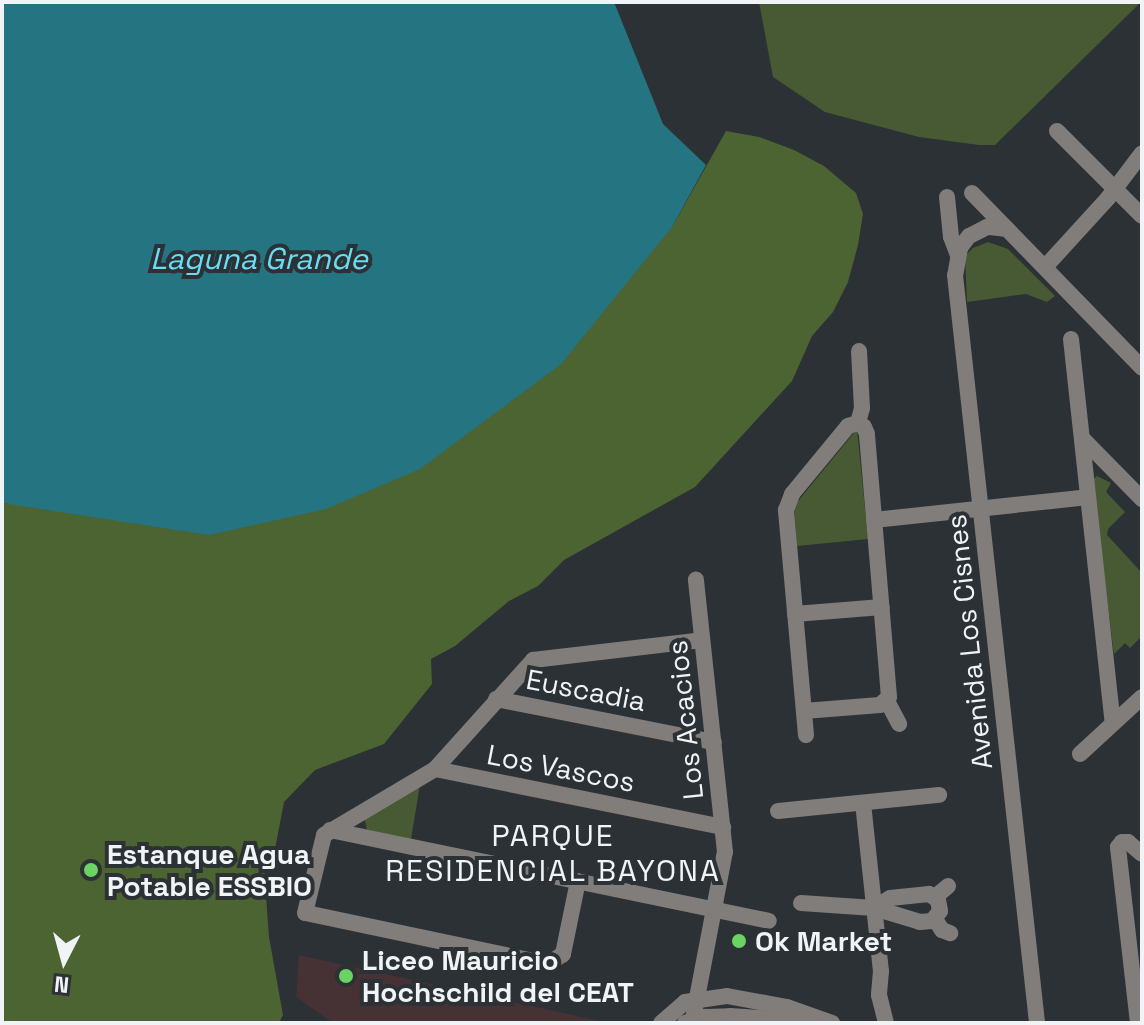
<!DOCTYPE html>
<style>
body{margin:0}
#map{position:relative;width:1144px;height:1025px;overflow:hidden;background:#2c3135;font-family:"Space Grotesk",sans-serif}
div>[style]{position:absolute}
.education>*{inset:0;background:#463135}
.green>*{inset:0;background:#485a33}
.forest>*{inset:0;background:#4c6332}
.water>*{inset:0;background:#247482}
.minor>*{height:16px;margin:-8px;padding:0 8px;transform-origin:8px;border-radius:8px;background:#807d7b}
.dots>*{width:22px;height:22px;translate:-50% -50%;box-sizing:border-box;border:4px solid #2c3135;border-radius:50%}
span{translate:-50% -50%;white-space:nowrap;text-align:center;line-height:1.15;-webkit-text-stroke:8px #2c3135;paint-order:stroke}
.street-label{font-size:28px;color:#f0f4f7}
.poi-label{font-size:28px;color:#f0f4f7;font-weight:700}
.left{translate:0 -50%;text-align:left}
.water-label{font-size:30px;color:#6adcf3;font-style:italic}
.neighbourhood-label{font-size:30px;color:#f0f4f7;letter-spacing:2px}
.frame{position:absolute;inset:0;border:4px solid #f0f4f7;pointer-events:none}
.north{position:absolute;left:24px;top:921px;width:80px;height:80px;-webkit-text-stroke:6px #2c3135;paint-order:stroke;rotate:186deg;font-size:22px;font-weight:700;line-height:32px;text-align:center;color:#f0f4f7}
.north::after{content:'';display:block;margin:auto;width:28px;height:36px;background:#f0f4f7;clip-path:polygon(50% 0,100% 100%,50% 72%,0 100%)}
</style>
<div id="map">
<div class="education">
<i style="clip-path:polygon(299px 955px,609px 1023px,333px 1023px,296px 997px)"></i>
</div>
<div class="green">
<i style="clip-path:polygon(759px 2px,1141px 2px,995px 145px,979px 145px,919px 137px,825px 112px,773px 77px)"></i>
<i style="clip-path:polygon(988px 242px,1008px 249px,1055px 296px,1047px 302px,1026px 294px,967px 302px,965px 256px,973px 248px)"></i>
<i style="clip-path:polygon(857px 429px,868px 539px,797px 546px,794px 506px)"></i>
<i style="clip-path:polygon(1097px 476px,1111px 483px,1106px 492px,1125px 512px,1108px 529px,1107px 535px,1142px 573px,1142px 636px,1130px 648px,1125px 643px,1114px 654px,1092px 480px)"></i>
<i style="clip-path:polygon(420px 785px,411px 839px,367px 830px,363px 812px)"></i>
</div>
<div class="forest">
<i style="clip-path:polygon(726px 131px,759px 137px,794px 150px,824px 166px,856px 193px,863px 214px,858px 245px,848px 282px,833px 312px,812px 336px,792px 381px,695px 487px,564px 560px,538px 586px,509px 601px,455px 646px,431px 659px,432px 684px,384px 744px,315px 770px,284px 802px,266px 896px,269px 937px,283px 1015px,279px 1023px,2px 1023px,2px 503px,21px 505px,672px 227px)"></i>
</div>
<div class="water">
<i style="clip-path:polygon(2px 2px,614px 2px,663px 124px,706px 165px,672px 227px,561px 364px,420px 469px,326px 509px,209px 535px,2px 503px)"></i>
</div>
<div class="minor">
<i style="left:1057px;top:131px;width:120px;rotate:45deg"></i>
<i style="left:972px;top:193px;width:244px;rotate:45.8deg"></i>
<i style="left:947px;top:197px;width:40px;rotate:84.3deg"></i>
<i style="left:951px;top:237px;width:19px;rotate:69deg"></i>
<i style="left:1007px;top:229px;width:20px;rotate:-174deg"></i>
<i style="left:987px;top:227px;width:20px;rotate:153deg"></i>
<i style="left:969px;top:236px;width:15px;rotate:127deg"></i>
<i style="left:960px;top:248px;width:27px;rotate:100deg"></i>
<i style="left:955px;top:275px;width:752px;rotate:83.74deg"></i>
<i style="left:1046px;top:266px;width:92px;rotate:-47.6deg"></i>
<i style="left:1108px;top:198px;width:56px;rotate:-52.9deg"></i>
<i style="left:1071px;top:339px;width:386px;rotate:83.8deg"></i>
<i style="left:858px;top:423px;width:16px;rotate:-75deg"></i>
<i style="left:862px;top:408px;width:57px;rotate:-93deg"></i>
<i style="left:1082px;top:438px;width:86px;rotate:45.5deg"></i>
<i style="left:874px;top:520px;width:215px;rotate:-6.1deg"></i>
<i style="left:795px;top:614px;width:87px;rotate:-4.6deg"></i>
<i style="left:496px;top:699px;width:222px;rotate:11.2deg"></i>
<i style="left:887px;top:701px;width:26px;rotate:62deg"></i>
<i style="left:804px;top:711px;width:76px;rotate:-4.5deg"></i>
<i style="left:880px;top:705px;width:12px;rotate:-42deg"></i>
<i style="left:889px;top:697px;width:264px;rotate:-94.8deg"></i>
<i style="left:867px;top:434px;width:8px;rotate:-113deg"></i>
<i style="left:864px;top:427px;width:7px;rotate:-146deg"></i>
<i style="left:806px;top:735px;width:226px;rotate:-95.1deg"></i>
<i style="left:786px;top:510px;width:17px;rotate:-69deg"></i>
<i style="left:792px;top:494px;width:88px;rotate:-50.5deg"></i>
<i style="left:848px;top:426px;width:10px;rotate:-17deg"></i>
<i style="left:1080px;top:754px;width:84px;rotate:-42.6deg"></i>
<i style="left:435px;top:769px;width:294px;rotate:11.4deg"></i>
<i style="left:863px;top:803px;width:169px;rotate:83.9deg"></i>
<i style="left:881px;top:971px;width:24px;rotate:95deg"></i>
<i style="left:879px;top:995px;width:29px;rotate:76deg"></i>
<i style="left:778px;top:811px;width:162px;rotate:-5.7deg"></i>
<i style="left:330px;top:830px;width:448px;rotate:11.7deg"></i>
<i style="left:578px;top:881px;width:75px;rotate:101.6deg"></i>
<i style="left:563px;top:954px;width:18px;rotate:146deg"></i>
<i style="left:548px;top:964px;width:248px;rotate:-168.1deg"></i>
<i style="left:305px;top:913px;width:80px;rotate:-76.3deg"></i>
<i style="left:324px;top:835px;width:129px;rotate:-30.7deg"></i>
<i style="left:435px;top:769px;width:147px;rotate:-48deg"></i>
<i style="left:533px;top:660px;width:170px;rotate:-6.7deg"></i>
<i style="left:935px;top:897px;width:17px;rotate:-40deg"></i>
<i style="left:801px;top:903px;width:73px;rotate:3.9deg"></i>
<i style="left:874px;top:908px;width:48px;rotate:16.9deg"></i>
<i style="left:920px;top:922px;width:12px;rotate:-5deg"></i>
<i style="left:932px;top:921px;width:13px;rotate:-51deg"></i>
<i style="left:940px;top:911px;width:11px;rotate:-100deg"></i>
<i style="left:938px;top:900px;width:11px;rotate:-146deg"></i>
<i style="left:929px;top:894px;width:39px;rotate:174deg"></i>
<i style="left:890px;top:898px;width:19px;rotate:148deg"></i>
<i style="left:935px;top:919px;width:13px;rotate:58deg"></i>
<i style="left:942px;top:930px;width:9px;rotate:21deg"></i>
<i style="left:693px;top:1019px;width:170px;rotate:-79.2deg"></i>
<i style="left:725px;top:852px;width:274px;rotate:-96.1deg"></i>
<i style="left:661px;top:1023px;width:32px;rotate:-41deg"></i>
<i style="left:685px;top:1002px;width:42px;rotate:-8.1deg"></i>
<i style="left:727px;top:996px;width:61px;rotate:10.4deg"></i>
<i style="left:787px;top:1007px;width:48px;rotate:19.6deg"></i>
<i style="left:685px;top:1023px;width:21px;rotate:-17deg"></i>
<i style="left:705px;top:1017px;width:25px;rotate:-2deg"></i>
<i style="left:730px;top:1016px;width:86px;rotate:4deg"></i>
<i style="left:1138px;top:1023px;width:177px;rotate:-96.5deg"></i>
<i style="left:1118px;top:847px;width:6px;rotate:-51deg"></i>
<i style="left:1122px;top:842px;width:6px"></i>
<i style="left:1128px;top:842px;width:18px;rotate:41deg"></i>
</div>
<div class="dots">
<i style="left:91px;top:870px;background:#6bd363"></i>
<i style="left:739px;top:941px;background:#6bd363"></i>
<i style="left:346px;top:976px;background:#6bd363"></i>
</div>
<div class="street-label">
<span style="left:969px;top:642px;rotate:-96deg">Avenida Los Cisnes</span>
<span style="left:586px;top:690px;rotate:11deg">Euscadia</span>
<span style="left:685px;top:720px;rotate:-96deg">Los Acacios</span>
<span style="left:561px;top:768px;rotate:11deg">Los Vascos</span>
</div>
<div class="poi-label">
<span class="left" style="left:107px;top:870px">Estanque Agua<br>Potable ESSBIO</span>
<span class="left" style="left:755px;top:941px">Ok Market</span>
<span class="left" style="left:362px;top:976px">Liceo Mauricio<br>Hochschild del CEAT</span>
</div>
<div class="water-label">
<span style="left:259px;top:259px">Laguna Grande</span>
</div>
<div class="neighbourhood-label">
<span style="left:553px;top:853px">PARQUE<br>RESIDENCIAL BAYONA</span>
</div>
<div class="frame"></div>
<div class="north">N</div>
</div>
